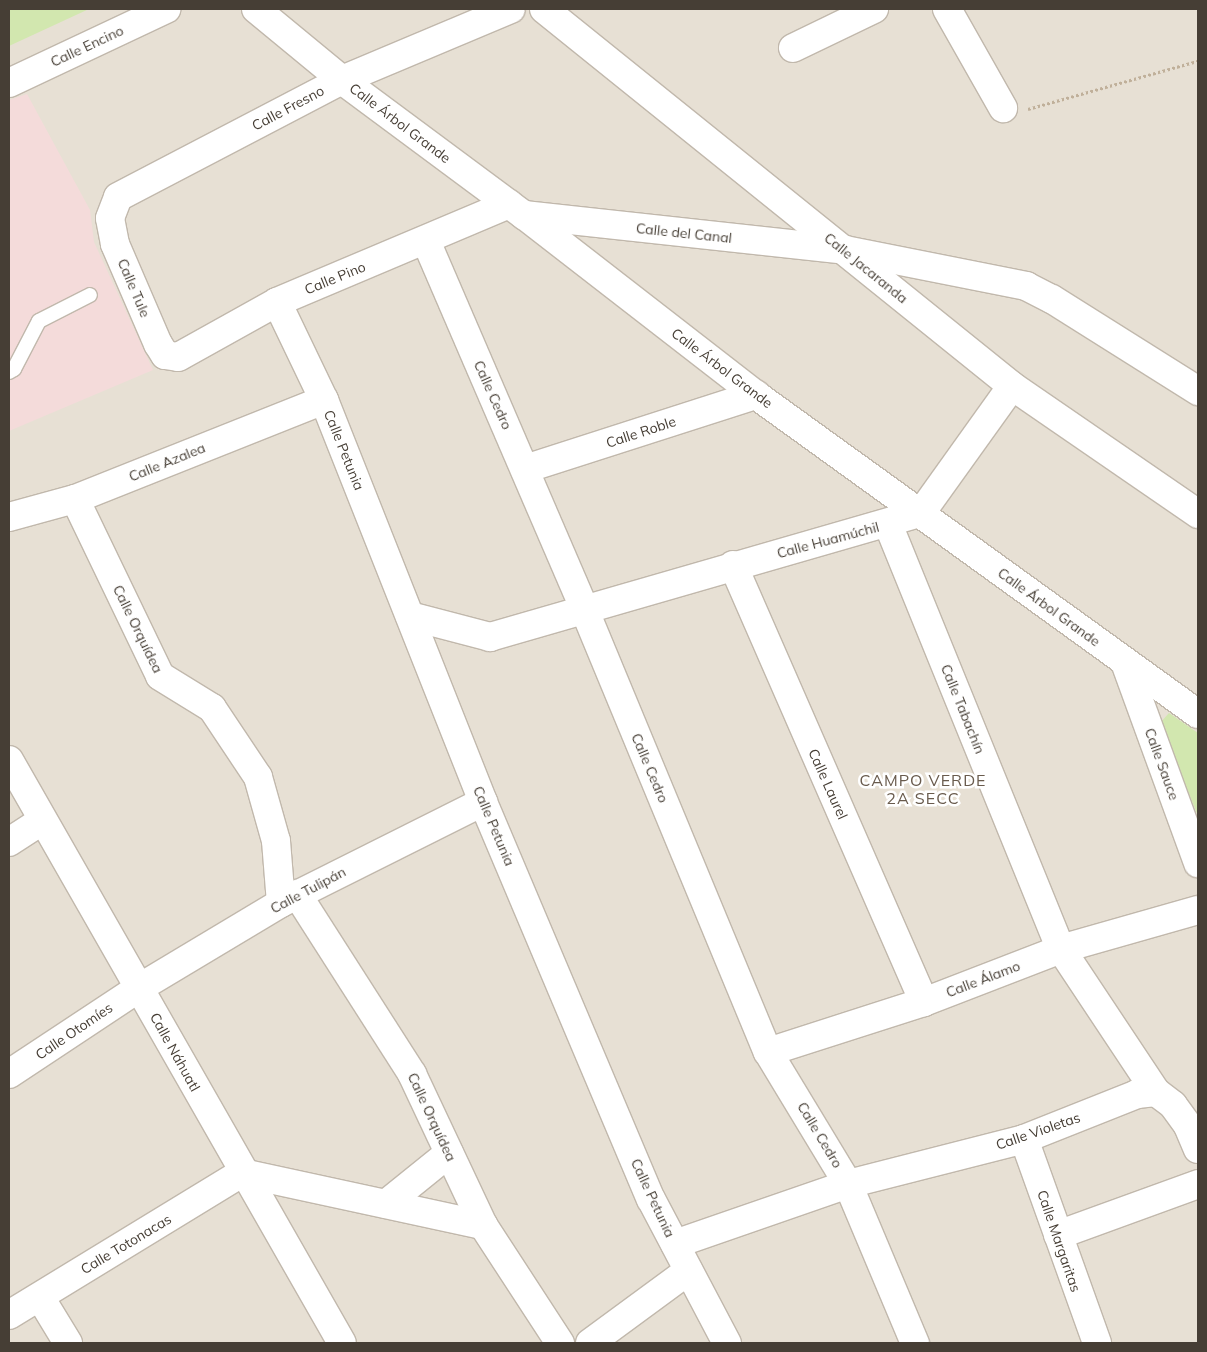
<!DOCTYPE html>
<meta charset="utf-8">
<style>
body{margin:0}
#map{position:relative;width:1207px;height:1352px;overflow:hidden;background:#f3eee6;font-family:Mulish,sans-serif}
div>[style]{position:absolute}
.residential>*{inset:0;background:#e7e0d4}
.medical>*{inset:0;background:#f4dbda}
.green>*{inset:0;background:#d2e7af}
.path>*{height:3px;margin-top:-1.5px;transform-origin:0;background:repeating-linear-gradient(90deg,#c0b09a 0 2.5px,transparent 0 5px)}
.roads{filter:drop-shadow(1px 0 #c1b8ac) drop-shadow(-1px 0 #c1b8ac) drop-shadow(0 1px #c1b8ac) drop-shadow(0 -1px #c1b8ac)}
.service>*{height:14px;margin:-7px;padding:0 7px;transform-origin:7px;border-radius:7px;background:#fff}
.minor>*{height:28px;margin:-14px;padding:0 14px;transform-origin:14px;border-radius:14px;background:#fff}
span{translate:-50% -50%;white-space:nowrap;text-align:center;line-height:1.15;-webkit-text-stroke:5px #fff;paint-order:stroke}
.street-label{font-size:14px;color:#463e35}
.quarter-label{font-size:16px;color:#695b4d;letter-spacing:1px}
.frame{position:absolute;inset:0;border:10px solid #463e35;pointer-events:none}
</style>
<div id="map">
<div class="residential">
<i style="clip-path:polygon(9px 9px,1198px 9px,1198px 1343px,9px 1343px)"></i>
</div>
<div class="medical">
<i style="clip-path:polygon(27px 94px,90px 210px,94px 242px,153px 370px,9px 431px,9px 100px)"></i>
</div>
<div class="green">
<i style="clip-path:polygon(9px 9px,89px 9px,9px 46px)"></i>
<i style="clip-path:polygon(1169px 713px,1198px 733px,1198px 816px,1160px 723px)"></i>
</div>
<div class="path">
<i style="left:1028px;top:109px;width:177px;rotate:-15.8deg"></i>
</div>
<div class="roads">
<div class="service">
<i style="left:9px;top:372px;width:6px;rotate:-31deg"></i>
<i style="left:14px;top:369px;width:54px;rotate:-62.5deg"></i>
<i style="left:39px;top:321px;width:57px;rotate:-27deg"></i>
</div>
<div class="minor">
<i style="left:256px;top:9px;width:112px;rotate:39.5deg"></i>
<i style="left:342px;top:80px;width:227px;rotate:36.6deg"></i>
<i style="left:524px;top:215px;width:294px;rotate:37.8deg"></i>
<i style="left:756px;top:395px;width:545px;rotate:35.82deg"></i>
<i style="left:544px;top:9px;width:601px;rotate:38.85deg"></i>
<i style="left:1012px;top:386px;width:226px;rotate:34.5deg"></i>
<i style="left:947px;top:9px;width:114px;rotate:60.5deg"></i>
<i style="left:793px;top:48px;width:90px;rotate:-25.7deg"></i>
<i style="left:9px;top:83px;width:174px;rotate:-25.2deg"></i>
<i style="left:509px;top:204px;width:252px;rotate:157.1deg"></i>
<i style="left:277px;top:302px;width:113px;rotate:150.9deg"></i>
<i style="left:178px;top:357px;width:13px;rotate:-171deg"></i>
<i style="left:165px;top:355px;width:13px;rotate:-122deg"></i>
<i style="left:158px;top:344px;width:109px;rotate:-113.3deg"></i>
<i style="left:115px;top:244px;width:26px;rotate:-101deg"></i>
<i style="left:110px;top:218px;width:22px;rotate:-69deg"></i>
<i style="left:118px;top:197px;width:253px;rotate:-27.6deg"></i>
<i style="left:342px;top:80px;width:183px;rotate:-22.8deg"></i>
<i style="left:524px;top:215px;width:323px;rotate:6.2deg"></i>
<i style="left:845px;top:250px;width:185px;rotate:11.2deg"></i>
<i style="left:1026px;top:286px;width:29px;rotate:27deg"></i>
<i style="left:1052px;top:299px;width:173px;rotate:32.2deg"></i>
<i style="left:426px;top:241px;width:403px;rotate:66.7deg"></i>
<i style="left:585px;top:611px;width:477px;rotate:67.5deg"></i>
<i style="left:768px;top:1052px;width:154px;rotate:58.8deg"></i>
<i style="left:848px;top:1184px;width:173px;rotate:67.2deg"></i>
<i style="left:277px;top:302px;width:109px;rotate:64.4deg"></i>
<i style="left:324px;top:400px;width:432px;rotate:68.4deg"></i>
<i style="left:483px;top:802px;width:431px;rotate:67.1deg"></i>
<i style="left:651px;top:1199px;width:163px;rotate:62.2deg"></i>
<i style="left:525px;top:469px;width:243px;rotate:-17.8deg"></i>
<i style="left:75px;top:499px;width:196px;rotate:64.3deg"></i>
<i style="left:160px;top:676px;width:61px;rotate:31.6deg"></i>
<i style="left:212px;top:708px;width:83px;rotate:56.3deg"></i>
<i style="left:258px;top:777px;width:66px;rotate:74.3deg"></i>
<i style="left:276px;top:841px;width:62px;rotate:85.4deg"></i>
<i style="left:9px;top:517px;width:68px;rotate:-15.3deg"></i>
<i style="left:75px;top:499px;width:268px;rotate:-21.7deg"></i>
<i style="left:888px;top:524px;width:459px;rotate:67.9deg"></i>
<i style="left:1061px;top:949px;width:172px;rotate:56.4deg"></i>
<i style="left:1156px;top:1092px;width:21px;rotate:37deg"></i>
<i style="left:1173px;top:1105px;width:26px;rotate:54deg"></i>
<i style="left:1188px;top:1126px;width:25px;rotate:67deg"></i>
<i style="left:733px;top:565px;width:477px;rotate:66.4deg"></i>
<i style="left:410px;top:616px;width:83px;rotate:14.7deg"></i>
<i style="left:490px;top:637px;width:448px;rotate:-16.1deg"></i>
<i style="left:921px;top:513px;width:156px;rotate:-54.4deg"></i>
<i style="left:1126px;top:665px;width:211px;rotate:70deg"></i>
<i style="left:9px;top:760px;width:671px;rotate:60.27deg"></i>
<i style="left:9px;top:842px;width:40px;rotate:-32.9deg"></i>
<i style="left:297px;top:894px;width:214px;rotate:57.4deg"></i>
<i style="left:412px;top:1074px;width:167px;rotate:64.8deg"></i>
<i style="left:483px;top:1225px;width:141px;rotate:56.9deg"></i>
<i style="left:768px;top:1052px;width:164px;rotate:-17.8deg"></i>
<i style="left:924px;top:1002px;width:147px;rotate:-21.1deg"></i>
<i style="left:1061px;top:949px;width:142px;rotate:-15.9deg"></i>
<i style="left:9px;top:1074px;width:156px;rotate:-33.5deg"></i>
<i style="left:139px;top:988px;width:165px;rotate:-30.9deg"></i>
<i style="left:281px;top:903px;width:226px;rotate:-26.6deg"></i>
<i style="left:1024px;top:1139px;width:217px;rotate:70.3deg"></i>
<i style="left:386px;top:1204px;width:81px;rotate:-39deg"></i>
<i style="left:1058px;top:1235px;width:149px;rotate:-20deg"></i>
<i style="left:675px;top:1244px;width:183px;rotate:-19.1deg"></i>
<i style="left:848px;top:1184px;width:182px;rotate:-14.3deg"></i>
<i style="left:1024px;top:1139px;width:122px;rotate:-21.7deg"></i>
<i style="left:1137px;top:1094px;width:19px;rotate:-6deg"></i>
<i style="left:40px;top:1297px;width:54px;rotate:58.7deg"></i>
<i style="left:9px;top:1315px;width:273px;rotate:-31.4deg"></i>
<i style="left:242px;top:1173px;width:247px;rotate:12.2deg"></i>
<i style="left:590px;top:1343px;width:122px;rotate:-36.3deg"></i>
</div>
</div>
<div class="street-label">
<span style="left:87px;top:46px;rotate:-25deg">Calle Encino</span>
<span style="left:288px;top:108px;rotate:-28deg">Calle Fresno</span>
<span style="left:400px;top:123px;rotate:37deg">Calle Árbol Grande</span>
<span style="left:684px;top:233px;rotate:6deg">Calle del Canal</span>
<span style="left:866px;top:268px;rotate:39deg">Calle Jacaranda</span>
<span style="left:335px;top:278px;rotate:-22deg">Calle Pino</span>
<span style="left:134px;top:288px;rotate:67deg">Calle Tule</span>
<span style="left:722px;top:368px;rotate:37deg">Calle Árbol Grande</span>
<span style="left:493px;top:395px;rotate:66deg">Calle Cedro</span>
<span style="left:641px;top:432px;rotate:-18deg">Calle Roble</span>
<span style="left:344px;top:450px;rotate:68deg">Calle Petunia</span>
<span style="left:167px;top:462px;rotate:-22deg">Calle Azalea</span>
<span style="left:828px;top:540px;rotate:-15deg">Calle Huamúchil</span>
<span style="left:1049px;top:607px;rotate:36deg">Calle Árbol Grande</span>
<span style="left:138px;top:629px;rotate:64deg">Calle Orquídea</span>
<span style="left:963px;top:709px;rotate:68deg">Calle Tabachín</span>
<span style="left:1162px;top:764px;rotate:70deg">Calle Sauce</span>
<span style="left:650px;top:768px;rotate:67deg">Calle Cedro</span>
<span style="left:828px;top:784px;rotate:66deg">Calle Laurel</span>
<span style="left:494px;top:826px;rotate:67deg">Calle Petunia</span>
<span style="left:308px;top:890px;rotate:-28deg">Calle Tulipán</span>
<span style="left:983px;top:979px;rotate:-21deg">Calle Álamo</span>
<span style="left:74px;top:1031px;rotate:-34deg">Calle Otomíes</span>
<span style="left:175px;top:1052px;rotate:61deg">Calle Náhuatl</span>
<span style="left:432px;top:1117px;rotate:65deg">Calle Orquídea</span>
<span style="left:1038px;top:1131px;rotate:-19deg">Calle Violetas</span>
<span style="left:820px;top:1135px;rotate:59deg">Calle Cedro</span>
<span style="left:653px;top:1198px;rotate:65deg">Calle Petunia</span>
<span style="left:1059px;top:1241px;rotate:71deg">Calle Margaritas</span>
<span style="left:126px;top:1244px;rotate:-31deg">Calle Totonacas</span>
</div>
<div class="quarter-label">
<span style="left:923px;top:789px">CAMPO VERDE<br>2A SECC</span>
</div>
<div class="frame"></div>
</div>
